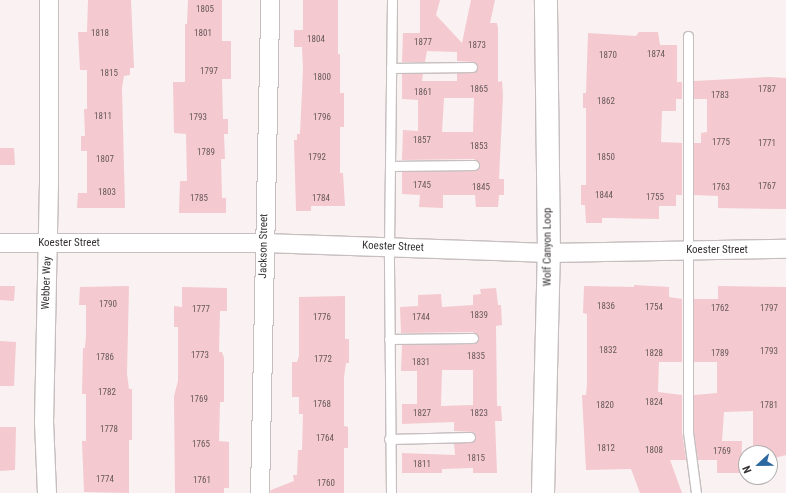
<!DOCTYPE html>
<style>
body{margin:0}
#map{position:relative;width:786px;height:493px;overflow:hidden;background:#faf1f2;font-family:"Roboto Condensed",sans-serif}
div>[style]{position:absolute}
.building>*{inset:0;background:#f4c9cf}
.roads{filter:drop-shadow(1px 0 #c6bebf) drop-shadow(-1px 0 #c6bebf) drop-shadow(0 1px #c6bebf) drop-shadow(0 -1px #c6bebf)}
.service>*{height:9px;margin:-4.5px;padding:0 4.5px;transform-origin:4.5px;border-radius:4.5px;background:#fff}
.minor>*{height:18px;margin:-9px;padding:0 9px;transform-origin:9px;border-radius:9px;background:#fff}
.tertiary>*{height:22px;margin:-11px;padding:0 11px;transform-origin:11px;border-radius:11px;background:#fff}
span{translate:-50% -50%;white-space:nowrap;text-align:center;line-height:1.15;-webkit-text-stroke:3px #fff;paint-order:stroke}
.number-label{font-size:9px;color:#66585a}
.number-label span{-webkit-text-stroke-width:0}
.street-label{font-size:11px;color:#363233}
.north{position:absolute;left:738px;top:445px;width:40px;height:40px;box-sizing:border-box;background:#fff;border:1px solid #afadad;border-radius:50%;rotate:248deg;font-size:11px;font-weight:700;line-height:16px;text-align:center;color:#363233}
.north::after{content:'';display:block;margin:auto;width:14px;height:18px;background:#2d68a0;clip-path:polygon(50% 0,100% 100%,50% 72%,0 100%)}
</style>
<div id="map">
<div class="building">
<i style="clip-path:polygon(88px 0,131px 0,134px 68px,130px 68px,130px 75px,124px 76px,122px 88px,125px 208px,77px 208px,78px 193px,87px 193px,87px 151px,81px 151px,81px 136px,85px 136px,84px 109px,87px 109px,87px 70px,80px 70px,78px 32px,87px 32px)"></i>
<i style="clip-path:polygon(188px 0,222px 0,222px 41px,231px 41px,231px 79px,222px 79px,223px 119px,228px 119px,228px 134px,224px 134px,225px 159px,221px 159px,222px 198px,226px 198px,226px 213px,179px 213px,180px 181px,187px 181px,186px 134px,174px 133px,173px 82px,185px 82px,185px 24px,187px 24px)"></i>
<i style="clip-path:polygon(303px 0,338px 0,338px 54px,340px 54px,340px 93px,344px 93px,344px 127px,340px 127px,340px 173px,343px 173px,345px 206px,311px 206px,311px 211px,296px 211px,294px 140px,297px 140px,297px 134px,300px 134px,303px 69px,302px 47px,294px 47px,294px 30px,303px 30px)"></i>
<i style="clip-path:polygon(evenodd,420px 0,440px 0,436px 15px,462px 43px,471px 0,495px 0,490px 23px,497px 23px,498px 28px,498px 82px,502px 81px,503px 96px,499px 179px,504px 179px,504px 195px,499px 195px,498px 207px,476px 207px,475px 195px,443px 195px,443px 208px,419px 207px,420px 195px,402px 194px,402px 172px,474px 171px,480px 165px,474px 159px,402px 160px,403px 130px,418px 131px,418px 100px,402px 99px,402px 74px,423px 74px,422px 81px,457px 81px,457px 73px,472px 73px,478px 67px,475px 62px,457px 61px,457px 52px,427px 51px,425px 62px,402px 62px,403px 33px,420px 33px,420px 0,444px 98px,474px 98px,473px 132px,442px 132px,444px 98px)"></i>
<i style="clip-path:polygon(639px 32px,658px 32px,660px 45px,677px 45px,677px 82px,682px 82px,682px 99px,676px 99px,676px 111px,662px 111px,661px 142px,682px 143px,682px 195px,676px 195px,676px 206px,659px 206px,659px 219px,609px 218px,602px 218px,602px 223px,586px 223px,585px 205px,581px 205px,581px 185px,586px 185px,586px 108px,583px 108px,583px 93px,586px 93px,588px 33px,636px 36px)"></i>
<i style="clip-path:polygon(769px 77px,786px 78px,786px 209px,718px 208px,718px 196px,694px 195px,694px 143px,701px 143px,701px 133px,707px 132px,707px 99px,694px 99px,694px 81px)"></i>
<i style="clip-path:polygon(0 148px,14px 148px,15px 165px,0 165px)"></i>
<i style="clip-path:polygon(634px 285px,669px 287px,669px 297px,682px 299px,682px 362px,659px 362px,658px 392px,682px 395px,682px 432px,686px 460px,670px 460px,682px 493px,640px 493px,631px 469px,586px 470px,582px 395px,586px 395px,587px 384px,587px 314px,583px 313px,584px 286px,634px 287px)"></i>
<i style="clip-path:polygon(0 286px,15px 286px,14px 301px,0 300px)"></i>
<i style="clip-path:polygon(129px 286px,127px 374px,129px 389px,132px 389px,132px 440px,129px 440px,129px 493px,84px 492px,82px 441px,86px 441px,86px 394px,82px 394px,83px 348px,85px 348px,86px 336px,86px 305px,79px 305px,80px 287px)"></i>
<i style="clip-path:polygon(718px 286px,786px 287px,786px 455px,770px 459px,770px 453px,753px 453px,753px 411px,724px 412px,722px 441px,742px 441px,741px 473px,717px 473px,717px 460px,698px 460px,694px 432px,694px 395px,717px 393px,717px 362px,694px 362px,694px 299px,718px 299px)"></i>
<i style="clip-path:polygon(182px 287px,227px 288px,227px 311px,220px 311px,219px 352px,222px 352px,224px 358px,224px 402px,220px 402px,219px 441px,229px 442px,229px 488px,224px 488px,224px 493px,175px 493px,174px 396px,178px 381px,178px 327px,174px 327px,174px 306px,182px 307px)"></i>
<i style="clip-path:polygon(evenodd,496px 288px,498px 305px,501px 305px,502px 325px,496px 326px,497px 406px,501px 406px,502px 421px,495px 421px,497px 473px,473px 473px,473px 468px,442px 469px,442px 473px,402px 473px,402px 453px,455px 455px,454px 443px,471px 443px,476px 437px,473px 432px,454px 431px,454px 422px,402px 424px,402px 404px,417px 404px,417px 371px,401px 371px,402px 345px,473px 344px,479px 338px,473px 332px,401px 333px,400px 307px,418px 306px,418px 295px,441px 294px,442px 307px,473px 305px,473px 295px,481px 294px,480px 289px,496px 288px,442px 370px,473px 370px,473px 405px,441px 406px,442px 370px)"></i>
<i style="clip-path:polygon(345px 296px,345px 339px,349px 339px,349px 363px,346px 363px,344px 377px,344px 426px,348px 427px,348px 448px,344px 448px,344px 493px,270px 493px,271px 490px,294px 481px,293px 475px,297px 475px,298px 450px,302px 450px,303px 414px,299px 414px,299px 397px,292px 397px,292px 362px,297px 362px,299px 356px,299px 297px)"></i>
<i style="clip-path:polygon(0 341px,16px 342px,14px 386px,0 386px)"></i>
<i style="clip-path:polygon(0 427px,16px 427px,15px 470px,0 471px)"></i>
</div>
<div class="roads">
<div class="service">
<i style="left:688px;top:36px;width:396px;rotate:90deg"></i>
<i style="left:688px;top:432px;width:62px;rotate:82.5deg"></i>
<i style="left:391px;top:68px;width:81px;rotate:-0.7deg"></i>
<i style="left:390px;top:166px;width:84px;rotate:-0.7deg"></i>
<i style="left:389px;top:339px;width:84px;rotate:-0.7deg"></i>
<i style="left:389px;top:439px;width:81px;rotate:-1.4deg"></i>
<i style="left:391px;top:493px;width:246px;rotate:-90.5deg"></i>
<i style="left:389px;top:247px;width:247px;rotate:-89.3deg"></i>
</div>
<div class="minor">
<i style="left:0;top:243px;width:264px"></i>
<i style="left:264px;top:243px;width:285px;rotate:2deg"></i>
<i style="left:549px;top:253px;width:237px;rotate:-1deg"></i>
<i style="left:47px;top:493px;width:71px;rotate:-92.4deg"></i>
<i style="left:44px;top:422px;width:238px;rotate:-88.8deg"></i>
<i style="left:49px;top:184px;width:184px;rotate:-90deg"></i>
<i style="left:260px;top:493px;width:493px;rotate:-88.8deg"></i>
</div>
<div class="tertiary">
<i style="left:543px;top:493px;width:240px;rotate:-88.6deg"></i>
<i style="left:549px;top:253px;width:253px;rotate:-90.7deg"></i>
</div>
</div>
<div class="number-label">
<span style="left:205px;top:9px">1805</span>
<span style="left:100px;top:33px">1818</span>
<span style="left:203px;top:33px">1801</span>
<span style="left:316px;top:39px">1804</span>
<span style="left:423px;top:42px">1877</span>
<span style="left:477px;top:45px">1873</span>
<span style="left:656px;top:54px">1874</span>
<span style="left:608px;top:55px">1870</span>
<span style="left:209px;top:71px">1797</span>
<span style="left:109px;top:73px">1815</span>
<span style="left:322px;top:77px">1800</span>
<span style="left:479px;top:89px">1865</span>
<span style="left:767px;top:89px">1787</span>
<span style="left:423px;top:92px">1861</span>
<span style="left:720px;top:95px">1783</span>
<span style="left:606px;top:101px">1862</span>
<span style="left:103px;top:116px">1811</span>
<span style="left:198px;top:117px">1793</span>
<span style="left:322px;top:117px">1796</span>
<span style="left:422px;top:140px">1857</span>
<span style="left:721px;top:142px">1775</span>
<span style="left:767px;top:143px">1771</span>
<span style="left:479px;top:146px">1853</span>
<span style="left:206px;top:152px">1789</span>
<span style="left:317px;top:157px">1792</span>
<span style="left:606px;top:157px">1850</span>
<span style="left:105px;top:159px">1807</span>
<span style="left:422px;top:185px">1745</span>
<span style="left:767px;top:186px">1767</span>
<span style="left:481px;top:187px">1845</span>
<span style="left:721px;top:187px">1763</span>
<span style="left:107px;top:192px">1803</span>
<span style="left:604px;top:195px">1844</span>
<span style="left:655px;top:197px">1755</span>
<span style="left:199px;top:198px">1785</span>
<span style="left:321px;top:198px">1784</span>
<span style="left:108px;top:304px">1790</span>
<span style="left:606px;top:306px">1836</span>
<span style="left:654px;top:307px">1754</span>
<span style="left:720px;top:308px">1762</span>
<span style="left:769px;top:308px">1797</span>
<span style="left:201px;top:309px">1777</span>
<span style="left:479px;top:315px">1839</span>
<span style="left:322px;top:317px">1776</span>
<span style="left:421px;top:317px">1744</span>
<span style="left:608px;top:350px">1832</span>
<span style="left:769px;top:351px">1793</span>
<span style="left:654px;top:353px">1828</span>
<span style="left:720px;top:353px">1789</span>
<span style="left:200px;top:355px">1773</span>
<span style="left:476px;top:356px">1835</span>
<span style="left:105px;top:357px">1786</span>
<span style="left:323px;top:359px">1772</span>
<span style="left:421px;top:362px">1831</span>
<span style="left:107px;top:392px">1782</span>
<span style="left:199px;top:399px">1769</span>
<span style="left:654px;top:402px">1824</span>
<span style="left:322px;top:404px">1768</span>
<span style="left:605px;top:405px">1820</span>
<span style="left:769px;top:405px">1781</span>
<span style="left:422px;top:413px">1827</span>
<span style="left:479px;top:413px">1823</span>
<span style="left:109px;top:429px">1778</span>
<span style="left:325px;top:438px">1764</span>
<span style="left:201px;top:444px">1765</span>
<span style="left:606px;top:448px">1812</span>
<span style="left:654px;top:450px">1808</span>
<span style="left:722px;top:451px">1769</span>
<span style="left:476px;top:458px">1815</span>
<span style="left:422px;top:464px">1811</span>
<span style="left:105px;top:479px">1774</span>
<span style="left:202px;top:480px">1761</span>
<span style="left:326px;top:483px">1760</span>
</div>
<div class="street-label">
<span style="left:69px;top:243px">Koester Street</span>
<span style="left:264px;top:246px;rotate:-89deg">Jackson Street</span>
<span style="left:393px;top:247px;rotate:2deg">Koester Street</span>
<span style="left:548px;top:247px;rotate:-90deg">Wolf Canyon Loop</span>
<span style="left:717px;top:250px">Koester Street</span>
<span style="left:47px;top:283px;rotate:-88deg">Webber Way</span>
</div>
<div class="north">N</div>
</div>
